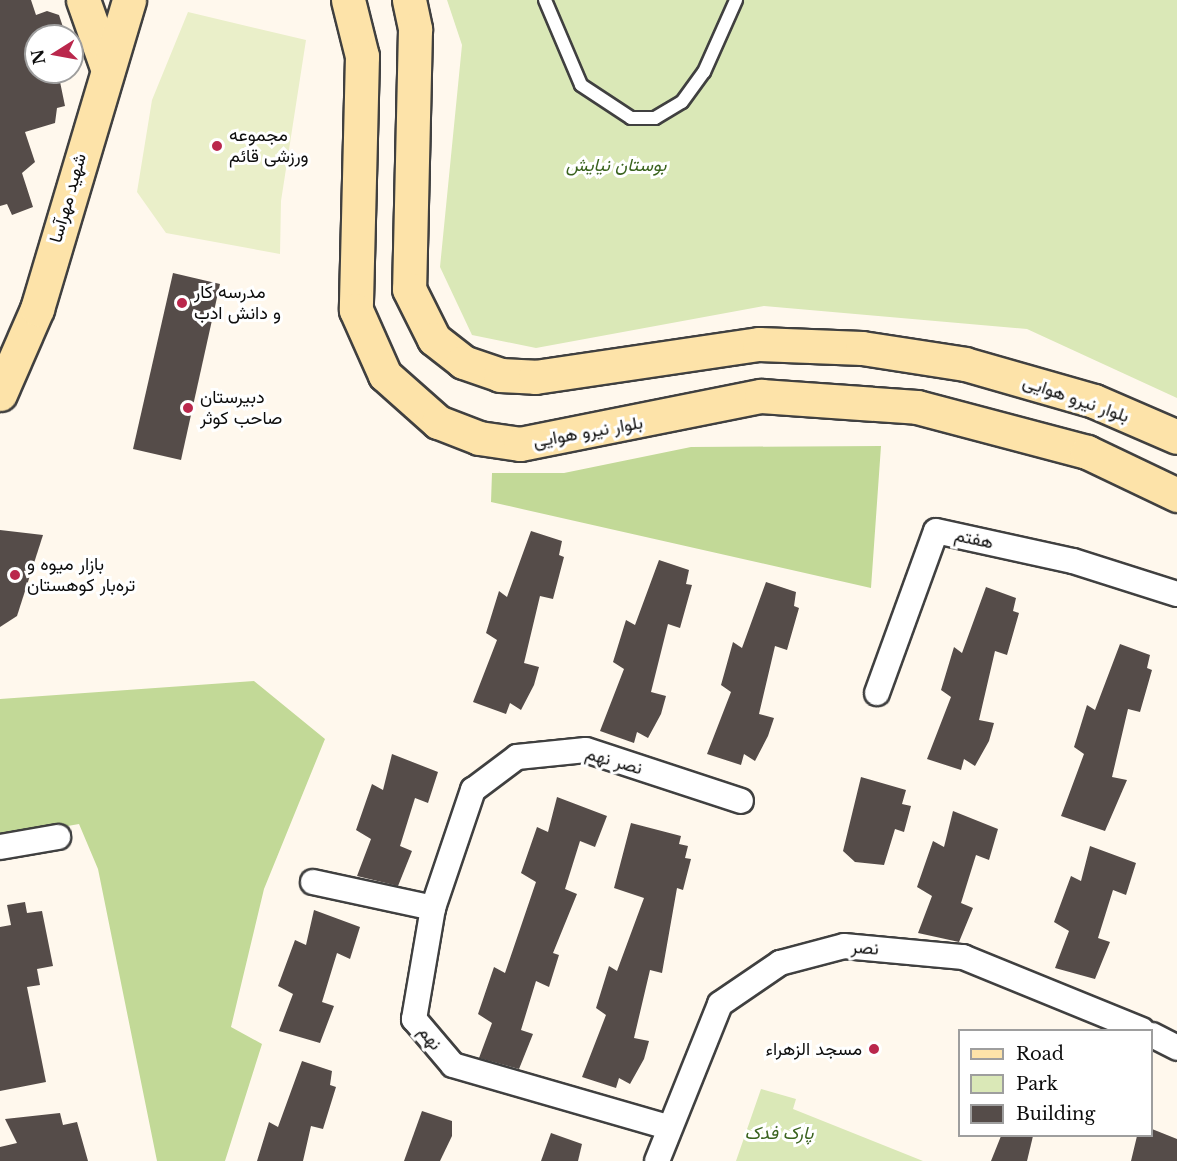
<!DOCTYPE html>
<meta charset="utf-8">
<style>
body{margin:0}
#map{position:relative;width:1177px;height:1161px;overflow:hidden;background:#fff8ed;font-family:"Libre Baskerville",Vazirmatn,serif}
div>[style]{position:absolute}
.green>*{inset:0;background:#dae8b7}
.forest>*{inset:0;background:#c2d997}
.pitch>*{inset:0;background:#eaefc9}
.building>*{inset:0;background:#554c49}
.roads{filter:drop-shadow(2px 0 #404040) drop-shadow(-2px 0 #404040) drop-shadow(0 2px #404040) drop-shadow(0 -2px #404040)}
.lane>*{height:12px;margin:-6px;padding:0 6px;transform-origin:6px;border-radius:6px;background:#fff}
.street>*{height:24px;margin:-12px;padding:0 12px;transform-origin:12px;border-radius:12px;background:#fff}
.secondary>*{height:33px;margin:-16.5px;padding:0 16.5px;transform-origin:16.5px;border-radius:16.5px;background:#fde3a9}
.dots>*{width:16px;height:16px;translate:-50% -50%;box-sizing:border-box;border:3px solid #fff;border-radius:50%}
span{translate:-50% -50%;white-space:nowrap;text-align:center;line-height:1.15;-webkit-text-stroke:6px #fff;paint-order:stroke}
.poi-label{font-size:18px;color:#0d0d0d}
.left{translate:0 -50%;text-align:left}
.right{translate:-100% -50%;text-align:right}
.park-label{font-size:18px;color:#3a631e;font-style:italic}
.street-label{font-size:18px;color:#0d0d0d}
.legend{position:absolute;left:958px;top:1029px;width:195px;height:108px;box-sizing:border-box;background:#fff;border:2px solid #9e9e9e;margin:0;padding:8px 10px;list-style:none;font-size:18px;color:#0d0d0d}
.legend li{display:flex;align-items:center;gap:12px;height:30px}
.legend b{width:30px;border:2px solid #9e9e9e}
.north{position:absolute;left:24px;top:24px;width:60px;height:60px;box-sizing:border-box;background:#fff;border:2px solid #9e9e9e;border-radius:50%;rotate:259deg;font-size:16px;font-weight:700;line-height:24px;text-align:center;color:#0d0d0d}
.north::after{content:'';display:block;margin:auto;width:21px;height:27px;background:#ba274c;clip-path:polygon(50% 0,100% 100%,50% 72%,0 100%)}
</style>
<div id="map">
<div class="green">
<i style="clip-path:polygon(447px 0,1177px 0,1177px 398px,1027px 329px,764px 306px,536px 348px,472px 335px,440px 267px,462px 45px)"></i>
<i style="clip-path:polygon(761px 1089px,796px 1099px,793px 1109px,923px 1161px,736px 1161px)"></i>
</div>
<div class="forest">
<i style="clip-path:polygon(881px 446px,871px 588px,491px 502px,492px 473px,564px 473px,691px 447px)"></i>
<i style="clip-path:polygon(254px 681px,325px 739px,264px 889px,231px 1027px,262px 1044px,225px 1161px,157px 1161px,98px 869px,79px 824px,0 838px,0 699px)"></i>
</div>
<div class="pitch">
<i style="clip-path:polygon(188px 12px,306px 40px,281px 201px,280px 254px,166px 233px,137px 192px,152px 100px)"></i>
</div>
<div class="building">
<i style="clip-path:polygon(0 0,31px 0,36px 15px,47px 11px,59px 15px,66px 36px,36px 36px,36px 72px,58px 72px,65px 106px,57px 108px,55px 123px,25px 132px,35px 162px,22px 173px,33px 207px,12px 215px,7px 204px,0 206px)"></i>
<i style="clip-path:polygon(173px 273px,220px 284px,181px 460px,133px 449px)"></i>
<i style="clip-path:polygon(0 530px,43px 535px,17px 616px,0 627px)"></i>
<i style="clip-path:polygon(531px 531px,562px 541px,559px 555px,564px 557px,553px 599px,540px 596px,524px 663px,539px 667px,534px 685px,521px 710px,510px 703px,506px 714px,473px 702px,497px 640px,486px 633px,499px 591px,507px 597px)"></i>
<i style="clip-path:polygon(659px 560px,689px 570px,686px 584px,692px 585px,680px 628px,668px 624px,651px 692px,666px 696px,661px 714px,648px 738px,637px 732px,634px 743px,600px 731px,624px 669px,613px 662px,626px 620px,635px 625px)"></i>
<i style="clip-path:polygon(766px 582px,796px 592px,794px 606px,799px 608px,787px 650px,775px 646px,759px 714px,774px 718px,768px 736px,755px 761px,744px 754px,741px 765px,707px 754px,731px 692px,721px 685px,733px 642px,742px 648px)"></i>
<i style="clip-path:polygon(986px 587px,1016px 598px,1013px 611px,1019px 613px,1007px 655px,995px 651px,979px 720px,994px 723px,989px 741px,975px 766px,964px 759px,961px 770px,927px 759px,951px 697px,941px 690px,954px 647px,962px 653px)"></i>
<i style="clip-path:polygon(1120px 644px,1150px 655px,1147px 668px,1152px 670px,1140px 712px,1128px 709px,1112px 777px,1127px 780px,1105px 831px,1061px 816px,1084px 754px,1074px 747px,1087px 705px,1095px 710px)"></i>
<i style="clip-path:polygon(392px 754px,438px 772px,428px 803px,415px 798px,400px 846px,412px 851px,398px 886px,357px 876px,371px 839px,356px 830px,372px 784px,383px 790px)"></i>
<i style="clip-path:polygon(861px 777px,906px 790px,902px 804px,911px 806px,904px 832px,895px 829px,884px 865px,855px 862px,843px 851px)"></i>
<i style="clip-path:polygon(557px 797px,607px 816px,595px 847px,580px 841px,565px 889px,577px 894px,553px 953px,559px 955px,549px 987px,536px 981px,521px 1030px,533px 1034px,519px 1069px,479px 1058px,492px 1023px,478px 1014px,494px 967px,505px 973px,536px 882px,521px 873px,537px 827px,548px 832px)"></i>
<i style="clip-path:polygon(953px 811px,998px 829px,989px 860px,976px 855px,961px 903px,973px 908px,959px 942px,918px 933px,932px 896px,917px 887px,933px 841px,944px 847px)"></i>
<i style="clip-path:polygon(631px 823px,681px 836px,679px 844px,688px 846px,685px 858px,691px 859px,683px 890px,677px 888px,662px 973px,650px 970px,634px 1038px,649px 1041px,644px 1059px,630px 1084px,619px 1078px,616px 1088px,582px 1077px,606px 1015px,596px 1008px,609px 966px,617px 971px,644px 898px,614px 888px)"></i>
<i style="clip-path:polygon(1090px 846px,1136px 863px,1126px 895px,1113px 890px,1098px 938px,1110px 942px,1095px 979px,1055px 968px,1069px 931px,1054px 922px,1071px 876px,1081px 881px)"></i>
<i style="clip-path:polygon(25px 902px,27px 913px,42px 911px,53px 966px,37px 969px,40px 985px,27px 987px,46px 1082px,0 1091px,0 927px,11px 925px,7px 905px)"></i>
<i style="clip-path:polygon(314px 910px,360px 927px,350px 959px,337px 953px,322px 1002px,334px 1006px,320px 1043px,279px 1031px,293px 994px,278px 986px,295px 940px,306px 945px)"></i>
<i style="clip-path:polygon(302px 1061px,332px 1071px,330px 1085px,336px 1087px,323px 1129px,311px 1126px,303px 1161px,257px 1161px,269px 1122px,278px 1127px)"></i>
<i style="clip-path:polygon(422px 1111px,452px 1121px,452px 1136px,440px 1161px,404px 1161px)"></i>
<i style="clip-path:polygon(60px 1113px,63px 1125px,77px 1122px,88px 1161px,0 1161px,0 1147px,17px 1143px,5px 1119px)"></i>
<i style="clip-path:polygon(1152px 1129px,1177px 1139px,1177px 1161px,1131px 1161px,1137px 1136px,1152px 1136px)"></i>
<i style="clip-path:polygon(551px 1133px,582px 1144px,578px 1161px,541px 1161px)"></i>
<i style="clip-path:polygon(1001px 1136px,1033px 1136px,1027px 1161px,991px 1161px)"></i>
</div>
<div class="roads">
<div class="lane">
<i style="left:545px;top:0;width:92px;rotate:67deg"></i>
<i style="left:581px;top:85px;width:60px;rotate:33.4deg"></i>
<i style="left:631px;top:118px;width:24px"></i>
<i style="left:655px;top:118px;width:31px;rotate:-31deg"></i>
<i style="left:682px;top:102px;width:37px;rotate:-54deg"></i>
<i style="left:704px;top:72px;width:79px;rotate:-66deg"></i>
</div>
<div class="street">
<i style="left:877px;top:693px;width:172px;rotate:-70deg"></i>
<i style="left:936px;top:531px;width:140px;rotate:12.4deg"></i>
<i style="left:1073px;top:561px;width:109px;rotate:17.6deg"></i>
<i style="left:0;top:847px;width:59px;rotate:-9.8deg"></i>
<i style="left:313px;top:882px;width:123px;rotate:12.2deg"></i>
<i style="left:433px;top:908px;width:113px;rotate:99.7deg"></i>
<i style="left:414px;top:1019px;width:60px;rotate:49.7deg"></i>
<i style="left:453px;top:1065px;width:224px;rotate:16.1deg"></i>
<i style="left:433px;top:908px;width:125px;rotate:-71.3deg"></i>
<i style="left:473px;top:790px;width:55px;rotate:-36.9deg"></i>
<i style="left:517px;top:757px;width:69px;rotate:-5.8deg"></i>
<i style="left:586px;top:750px;width:163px;rotate:18.2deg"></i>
<i style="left:1152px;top:1035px;width:28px;rotate:27deg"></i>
<i style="left:657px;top:1161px;width:169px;rotate:-68.1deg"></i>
<i style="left:720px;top:1004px;width:73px;rotate:-34.3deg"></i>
<i style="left:780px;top:963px;width:66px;rotate:-14.9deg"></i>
<i style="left:844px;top:946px;width:120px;rotate:5.3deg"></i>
<i style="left:963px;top:957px;width:193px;rotate:22.2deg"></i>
</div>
<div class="secondary">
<i style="left:83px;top:0;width:69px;rotate:70.5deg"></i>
<i style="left:348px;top:0;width:58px;rotate:76deg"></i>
<i style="left:362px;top:56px;width:254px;rotate:91.4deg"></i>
<i style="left:356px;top:310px;width:71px;rotate:66deg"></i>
<i style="left:385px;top:375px;width:71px;rotate:41.6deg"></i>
<i style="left:438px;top:422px;width:44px;rotate:21.3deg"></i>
<i style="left:479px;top:438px;width:41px;rotate:8.3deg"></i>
<i style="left:520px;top:444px;width:246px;rotate:-11.3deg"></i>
<i style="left:761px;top:396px;width:156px;rotate:4deg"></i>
<i style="left:917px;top:407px;width:176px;rotate:14.8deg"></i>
<i style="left:1087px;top:452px;width:100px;rotate:25.5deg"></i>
<i style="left:409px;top:0;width:30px;rotate:78deg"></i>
<i style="left:415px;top:29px;width:260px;rotate:91.3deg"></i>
<i style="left:409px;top:289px;width:56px;rotate:63.4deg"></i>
<i style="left:434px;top:339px;width:37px;rotate:38deg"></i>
<i style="left:463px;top:362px;width:39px;rotate:19deg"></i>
<i style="left:500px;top:375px;width:35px;rotate:3deg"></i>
<i style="left:535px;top:377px;width:226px;rotate:-8.4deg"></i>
<i style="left:759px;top:344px;width:103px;rotate:2.2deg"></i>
<i style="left:862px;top:348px;width:104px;rotate:8.8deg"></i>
<i style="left:965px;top:364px;width:134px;rotate:16deg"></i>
<i style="left:1094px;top:401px;width:90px;rotate:23.4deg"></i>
<i style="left:0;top:394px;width:93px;rotate:-66.5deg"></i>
<i style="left:37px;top:309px;width:322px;rotate:-73.4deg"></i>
</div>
</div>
<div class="dots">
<i style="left:217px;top:146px;background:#ba274c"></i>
<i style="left:182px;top:303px;background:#ba274c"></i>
<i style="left:188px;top:408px;background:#ba274c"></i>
<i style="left:15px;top:575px;background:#ba274c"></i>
<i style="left:874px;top:1049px;background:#ba274c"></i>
</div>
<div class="poi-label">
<span class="left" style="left:229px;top:146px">مجموعه<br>ورزشی قائم</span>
<span class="left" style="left:194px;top:303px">مدرسه کار<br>و دانش ادب</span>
<span class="left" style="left:200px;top:408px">دبيرستان<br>صاحب كوثر</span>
<span class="left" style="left:27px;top:575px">بازار میوه و<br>تره‌بار کوهستان</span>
<span class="right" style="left:862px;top:1049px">مسجد الزهراء</span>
</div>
<div class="park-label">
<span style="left:616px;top:165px">بوستان نیایش</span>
<span style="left:779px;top:1133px">پارک فدک</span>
</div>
<div class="street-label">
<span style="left:68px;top:198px;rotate:-74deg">شهید مهرآسا</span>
<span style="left:1076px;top:399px;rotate:19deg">بلوار نیرو هوایی</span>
<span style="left:588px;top:432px;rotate:-10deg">بلوار نیرو هوایی</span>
<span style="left:974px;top:539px;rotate:12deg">هفتم</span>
<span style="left:614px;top:761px;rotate:16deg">نصر نهم</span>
<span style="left:865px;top:948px;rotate:4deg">نصر</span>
<span style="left:430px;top:1038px;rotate:50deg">نهم</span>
</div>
<ul class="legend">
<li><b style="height:8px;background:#fde3a9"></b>Road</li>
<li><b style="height:16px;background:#dae8b7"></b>Park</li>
<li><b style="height:16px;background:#554c49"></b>Building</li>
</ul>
<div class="north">N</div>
</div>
